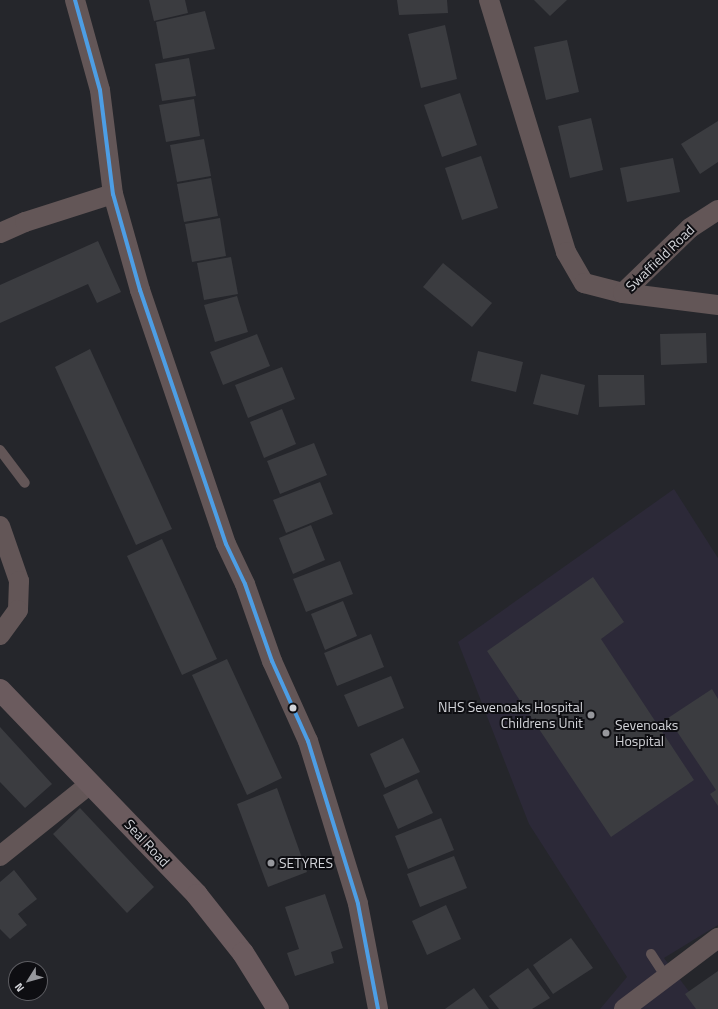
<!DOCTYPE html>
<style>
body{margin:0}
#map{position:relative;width:718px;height:1009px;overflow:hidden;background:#25262b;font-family:"Titillium Web",sans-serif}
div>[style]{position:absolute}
.medical>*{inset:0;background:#2c2938}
.building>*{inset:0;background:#3b3c40}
.lane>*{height:10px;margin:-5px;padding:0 5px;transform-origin:5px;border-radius:5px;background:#635657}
.street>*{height:20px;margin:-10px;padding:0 10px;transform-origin:10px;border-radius:10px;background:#635657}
.highway>*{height:22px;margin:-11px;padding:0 11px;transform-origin:11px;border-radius:11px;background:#6b5b5e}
.bus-1>*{height:4px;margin:-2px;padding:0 2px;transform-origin:2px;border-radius:2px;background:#4d9ee5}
.dots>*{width:11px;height:11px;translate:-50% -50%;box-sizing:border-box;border:2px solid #0e0e12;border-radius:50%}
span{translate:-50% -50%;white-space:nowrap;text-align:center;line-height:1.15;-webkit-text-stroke:4px #0e0e12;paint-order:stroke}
.street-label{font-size:14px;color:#d3d4d9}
.poi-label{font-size:14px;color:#d3d4d9}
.right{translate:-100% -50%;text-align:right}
.left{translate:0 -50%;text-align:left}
.north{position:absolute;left:8px;top:961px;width:40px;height:40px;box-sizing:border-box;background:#0e0e12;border:1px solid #5d5d62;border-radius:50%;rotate:233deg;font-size:11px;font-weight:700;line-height:16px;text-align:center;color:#d3d4d9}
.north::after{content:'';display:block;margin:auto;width:14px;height:18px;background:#96979c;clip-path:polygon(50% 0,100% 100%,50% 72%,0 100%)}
</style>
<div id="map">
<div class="medical">
<i style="clip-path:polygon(674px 489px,718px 558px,718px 925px,664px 958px,702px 1009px,600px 1009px,627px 977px,529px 824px,458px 642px)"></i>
</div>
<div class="building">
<i style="clip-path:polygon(149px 0,185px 0,188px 13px,154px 21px)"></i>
<i style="clip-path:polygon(397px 0,447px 0,448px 13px,399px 15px)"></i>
<i style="clip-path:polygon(534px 0,567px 0,550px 16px)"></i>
<i style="clip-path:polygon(205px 11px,215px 49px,163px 59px,156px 22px)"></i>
<i style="clip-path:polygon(445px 25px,457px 79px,421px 88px,408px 34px)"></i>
<i style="clip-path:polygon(567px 40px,579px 92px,546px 100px,534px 47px)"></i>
<i style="clip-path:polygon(189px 58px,196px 96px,162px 101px,155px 64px)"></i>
<i style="clip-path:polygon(460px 93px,477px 145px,442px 157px,424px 105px)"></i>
<i style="clip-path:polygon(194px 99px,200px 136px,166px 142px,159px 105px)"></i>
<i style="clip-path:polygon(591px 118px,603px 170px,570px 178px,558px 126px)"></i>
<i style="clip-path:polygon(718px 121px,718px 162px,700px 174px,681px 144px)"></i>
<i style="clip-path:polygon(204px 139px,211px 176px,177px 182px,170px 145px)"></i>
<i style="clip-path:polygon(481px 156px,498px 208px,462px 220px,445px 168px)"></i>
<i style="clip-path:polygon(673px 158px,680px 192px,627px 202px,620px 168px)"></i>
<i style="clip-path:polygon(211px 178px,218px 216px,184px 222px,177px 184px)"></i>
<i style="clip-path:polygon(220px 218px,226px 256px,192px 262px,185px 224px)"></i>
<i style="clip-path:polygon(98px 241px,121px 292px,97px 303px,88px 284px,0 323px,0 285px)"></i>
<i style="clip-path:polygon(231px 257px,238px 294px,204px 300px,197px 263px)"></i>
<i style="clip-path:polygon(443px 263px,492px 303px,472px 327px,423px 287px)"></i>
<i style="clip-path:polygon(237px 296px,248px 332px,215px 342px,204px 305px)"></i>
<i style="clip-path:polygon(706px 333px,707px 363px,661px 365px,660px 334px)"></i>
<i style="clip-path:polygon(257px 334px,270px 366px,223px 385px,210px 352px)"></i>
<i style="clip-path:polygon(90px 349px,172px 529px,136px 545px,55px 367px)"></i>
<i style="clip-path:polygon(478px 351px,523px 362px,516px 392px,471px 381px)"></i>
<i style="clip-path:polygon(282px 367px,295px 399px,248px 418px,235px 385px)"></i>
<i style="clip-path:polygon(541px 374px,585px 385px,578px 415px,533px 404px)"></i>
<i style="clip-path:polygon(598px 375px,644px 375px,645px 405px,599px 407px)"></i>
<i style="clip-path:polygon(282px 409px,296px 444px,264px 458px,250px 422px)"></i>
<i style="clip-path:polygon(314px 443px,327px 475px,280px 494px,267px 461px)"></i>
<i style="clip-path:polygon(320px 482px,333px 514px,286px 533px,273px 500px)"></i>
<i style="clip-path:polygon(311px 525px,325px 560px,293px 574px,279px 538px)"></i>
<i style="clip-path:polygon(162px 539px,217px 659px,182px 675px,127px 556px)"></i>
<i style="clip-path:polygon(340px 561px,353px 594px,306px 612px,293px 579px)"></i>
<i style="clip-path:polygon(593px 577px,624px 622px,601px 639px,694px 780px,611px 837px,487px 651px)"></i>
<i style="clip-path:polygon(343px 601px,357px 636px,325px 650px,311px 614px)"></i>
<i style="clip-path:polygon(371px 634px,384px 667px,337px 686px,324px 653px)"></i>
<i style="clip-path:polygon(227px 659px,282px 778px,247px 795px,192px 675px)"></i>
<i style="clip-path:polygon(391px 676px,404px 708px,358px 727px,344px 695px)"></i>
<i style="clip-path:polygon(712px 689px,718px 699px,718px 806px,710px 794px,716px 790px,668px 718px)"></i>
<i style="clip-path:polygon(0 727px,52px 784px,25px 808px,0 782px)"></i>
<i style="clip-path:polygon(403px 738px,420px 772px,385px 788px,370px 754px)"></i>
<i style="clip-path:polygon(417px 779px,433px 813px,398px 829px,383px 795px)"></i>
<i style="clip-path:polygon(277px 788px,307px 872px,268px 887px,237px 804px)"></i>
<i style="clip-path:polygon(80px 808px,154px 887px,127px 913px,53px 834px)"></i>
<i style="clip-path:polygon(441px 818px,454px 850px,408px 869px,395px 836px)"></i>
<i style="clip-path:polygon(454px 856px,467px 888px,420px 907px,407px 874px)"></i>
<i style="clip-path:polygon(14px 870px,37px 899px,18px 914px,27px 925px,10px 939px,0 929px,0 882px)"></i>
<i style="clip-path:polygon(325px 894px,343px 948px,331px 952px,334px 963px,295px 976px,287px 953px,299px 949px,285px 907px)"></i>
<i style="clip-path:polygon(446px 905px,461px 939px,427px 955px,412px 921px)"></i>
<i style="clip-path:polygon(571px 938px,593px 968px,553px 994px,533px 965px)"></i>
<i style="clip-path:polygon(528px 968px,550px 998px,532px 1009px,499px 1009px,489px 996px)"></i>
<i style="clip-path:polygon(718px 971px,718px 1009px,696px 1009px,685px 994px)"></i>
<i style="clip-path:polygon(474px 988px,489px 1009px,445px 1009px)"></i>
</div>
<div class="lane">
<i style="left:0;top:450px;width:41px;rotate:52.9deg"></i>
<i style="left:651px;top:954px;width:27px;rotate:57deg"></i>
</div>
<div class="street">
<i style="left:75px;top:0;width:93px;rotate:74.5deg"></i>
<i style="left:100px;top:90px;width:105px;rotate:82.9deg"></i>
<i style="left:113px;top:194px;width:100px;rotate:74.3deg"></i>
<i style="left:140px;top:290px;width:268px;rotate:71.3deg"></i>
<i style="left:226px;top:544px;width:44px;rotate:64.6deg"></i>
<i style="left:245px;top:584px;width:82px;rotate:70.7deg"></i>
<i style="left:272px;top:661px;width:88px;rotate:65.8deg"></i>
<i style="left:308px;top:741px;width:170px;rotate:72.9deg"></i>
<i style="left:358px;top:904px;width:107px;rotate:79.2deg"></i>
<i style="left:489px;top:0;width:264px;rotate:73deg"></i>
<i style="left:566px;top:252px;width:36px;rotate:60deg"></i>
<i style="left:584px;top:283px;width:40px;rotate:14.4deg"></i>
<i style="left:623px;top:293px;width:96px;rotate:7.2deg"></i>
<i style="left:0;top:233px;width:27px;rotate:-24deg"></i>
<i style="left:25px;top:222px;width:92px;rotate:-17.7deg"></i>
<i style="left:623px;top:293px;width:93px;rotate:-44.1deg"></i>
<i style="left:690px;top:228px;width:33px;rotate:-33deg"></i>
<i style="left:0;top:526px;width:58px;rotate:70.9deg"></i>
<i style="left:19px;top:581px;width:29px;rotate:92deg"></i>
<i style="left:18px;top:610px;width:31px;rotate:126deg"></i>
<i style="left:0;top:856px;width:115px;rotate:-38.7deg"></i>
<i style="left:624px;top:1009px;width:118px;rotate:-37.1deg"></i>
</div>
<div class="highway">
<i style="left:0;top:690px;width:284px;rotate:46.1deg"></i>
<i style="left:197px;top:895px;width:74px;rotate:51.6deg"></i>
<i style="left:243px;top:953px;width:66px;rotate:58deg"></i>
</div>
<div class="bus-1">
<i style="left:75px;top:0;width:93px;rotate:74.5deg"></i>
<i style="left:100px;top:90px;width:105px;rotate:82.9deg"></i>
<i style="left:113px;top:194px;width:100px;rotate:74.3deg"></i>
<i style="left:140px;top:290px;width:268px;rotate:71.3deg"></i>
<i style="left:226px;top:544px;width:44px;rotate:64.6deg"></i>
<i style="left:245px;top:584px;width:82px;rotate:70.7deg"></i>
<i style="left:272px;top:661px;width:88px;rotate:65.8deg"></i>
<i style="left:308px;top:741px;width:170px;rotate:72.9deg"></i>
<i style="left:358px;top:904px;width:107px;rotate:79.2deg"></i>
</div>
<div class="dots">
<i style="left:293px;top:708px;background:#d3d4d9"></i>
<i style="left:591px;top:715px;background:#96979c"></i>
<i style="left:606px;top:733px;background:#96979c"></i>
<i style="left:271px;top:863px;background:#96979c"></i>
</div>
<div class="street-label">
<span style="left:660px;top:258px;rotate:-44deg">Swaffield Road</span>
<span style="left:147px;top:843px;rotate:47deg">Seal Road</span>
</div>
<div class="poi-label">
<span class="right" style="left:583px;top:715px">NHS Sevenoaks Hospital<br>Childrens Unit</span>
<span class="left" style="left:615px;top:733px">Sevenoaks<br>Hospital</span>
<span class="left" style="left:279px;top:863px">SETYRES</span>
</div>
<div class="north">N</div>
</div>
